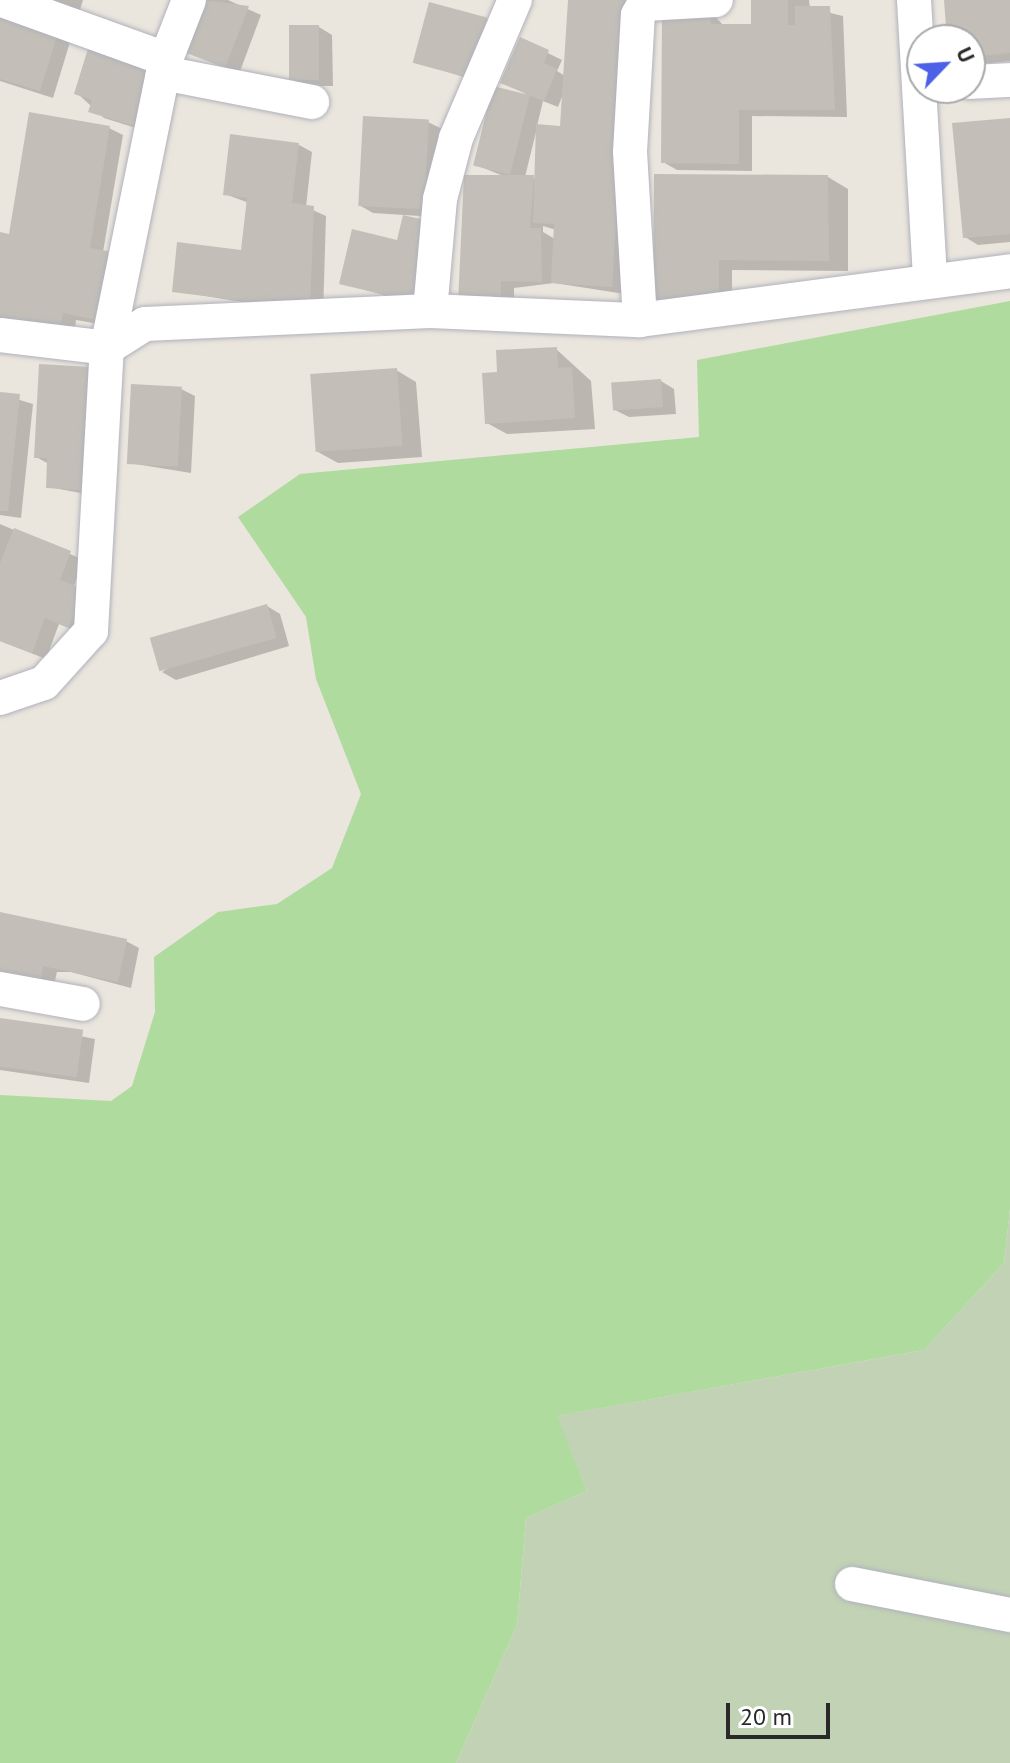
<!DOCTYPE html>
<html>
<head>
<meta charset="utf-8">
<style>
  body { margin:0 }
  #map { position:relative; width:1010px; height:1763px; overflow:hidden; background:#eae5dd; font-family:"PT Sans",sans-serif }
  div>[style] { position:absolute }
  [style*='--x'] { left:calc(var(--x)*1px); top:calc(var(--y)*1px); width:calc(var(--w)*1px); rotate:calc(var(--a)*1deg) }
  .green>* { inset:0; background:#b0db9e }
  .cemetery>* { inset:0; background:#c2d2b5 }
  .shadow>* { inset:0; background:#0003 }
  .building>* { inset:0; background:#c3bfb8; transform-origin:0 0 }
  .roads { filter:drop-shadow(0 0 2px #b0b2bc) drop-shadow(0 0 2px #b0b2bc) }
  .minor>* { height:34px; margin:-17px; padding:0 17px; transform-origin:17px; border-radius:17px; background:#fff }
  span { translate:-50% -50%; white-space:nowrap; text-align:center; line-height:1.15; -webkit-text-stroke:6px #fff; paint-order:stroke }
  .north { position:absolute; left:906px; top:24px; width:80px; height:80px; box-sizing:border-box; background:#fff; border:2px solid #a9a9a9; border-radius:50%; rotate:65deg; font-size:22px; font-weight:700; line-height:32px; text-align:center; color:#292929 }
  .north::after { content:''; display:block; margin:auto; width:28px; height:36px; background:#4c61e7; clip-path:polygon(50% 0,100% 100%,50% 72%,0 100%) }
  .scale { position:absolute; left:726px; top:1703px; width:104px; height:36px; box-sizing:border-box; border:4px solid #292929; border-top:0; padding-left:10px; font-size:24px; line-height:28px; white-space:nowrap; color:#292929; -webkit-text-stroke:6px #fff; paint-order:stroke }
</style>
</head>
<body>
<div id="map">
  <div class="green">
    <div style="clip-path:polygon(1010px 301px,1010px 1209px,1004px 1263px,924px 1350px,558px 1416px,587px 1491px,526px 1518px,517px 1625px,456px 1763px,0 1763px,0 1095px,111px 1101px,132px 1086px,155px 1012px,154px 957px,218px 912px,277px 904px,332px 868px,361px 794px,316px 679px,306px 617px,238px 517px,300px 474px,699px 437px,697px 360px)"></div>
  </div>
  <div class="cemetery">
    <div style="clip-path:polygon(1010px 1209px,1010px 1763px,456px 1763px,517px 1625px,526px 1518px,587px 1491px,557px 1416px,924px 1350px,1004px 1263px)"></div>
  </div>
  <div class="shadow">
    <div style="clip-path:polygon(23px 0,83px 0,77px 19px)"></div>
    <div style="clip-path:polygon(206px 0,228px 0,261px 15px,239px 74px,186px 51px)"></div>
    <div style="clip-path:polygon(evenodd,570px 0,644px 0,625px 294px,554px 283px,514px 288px,514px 310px,473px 309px,501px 175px,476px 165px,526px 94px,516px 89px,521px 40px,562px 60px,557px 71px,565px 76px,570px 0,563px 94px,562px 128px,537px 126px,543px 101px,558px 107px,563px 94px,570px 0,536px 132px,537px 179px,525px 177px,536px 132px,570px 0,543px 226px,556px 230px,555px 239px,543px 232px,543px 226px)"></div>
    <div style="clip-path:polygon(753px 0,809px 0,810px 8px,843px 16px,847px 117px,752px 116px,752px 171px,677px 170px,663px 162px,710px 11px,724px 26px,753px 28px)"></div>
    <div style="clip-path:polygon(946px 0,1010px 0,1010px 61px,970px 65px,970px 40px,949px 40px)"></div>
    <div style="clip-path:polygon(0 17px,70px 42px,53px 98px,0 81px)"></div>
    <div style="clip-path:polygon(486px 19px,500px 26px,486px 84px,416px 62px)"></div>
    <div style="clip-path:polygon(319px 27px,332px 35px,333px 86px,305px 86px,291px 79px)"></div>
    <div style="clip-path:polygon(92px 45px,155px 134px,104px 118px,77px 93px)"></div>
    <div style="clip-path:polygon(1010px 120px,1010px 242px,978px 245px,965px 237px)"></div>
    <div style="clip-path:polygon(428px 122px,442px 129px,436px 217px,373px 213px,359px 205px)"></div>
    <div style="clip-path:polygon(109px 128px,123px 135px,103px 252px,121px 261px,110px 326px,76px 320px,74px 336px,6px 325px,0 234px,11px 236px)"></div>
    <div style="clip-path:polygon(299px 145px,312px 152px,306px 207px,326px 216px,323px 315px,174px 291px,243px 252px,249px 203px,225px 194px)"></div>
    <div style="clip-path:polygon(656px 176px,828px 177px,848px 189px,848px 271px,732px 270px,732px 315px,669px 314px)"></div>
    <div style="clip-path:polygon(353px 232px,433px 309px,341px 283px)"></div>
    <div style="clip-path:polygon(556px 349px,591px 381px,595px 429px,507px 434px,487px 423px)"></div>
    <div style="clip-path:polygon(396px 370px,416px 382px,422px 457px,338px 463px,318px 452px)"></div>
    <div style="clip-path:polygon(661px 381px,674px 389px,676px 414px,629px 417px,615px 410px)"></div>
    <div style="clip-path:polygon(181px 389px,195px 396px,191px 473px,129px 463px)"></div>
    <div style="clip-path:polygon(0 394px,33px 404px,21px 518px,0 515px)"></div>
    <div style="clip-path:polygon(114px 432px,108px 498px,48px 487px,49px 464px,36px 457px)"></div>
    <div style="clip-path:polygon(0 524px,84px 560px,73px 588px,83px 634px,59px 624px,46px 659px,0 641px)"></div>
    <div style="clip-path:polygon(267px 606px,280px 614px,289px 646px,176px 680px,162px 672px)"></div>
    <div style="clip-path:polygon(0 914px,126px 941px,139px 948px,131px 988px,71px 972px,57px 972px,53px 989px,0 978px)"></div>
    <div style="clip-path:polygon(0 1020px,95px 1039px,89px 1083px,0 1070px)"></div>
  </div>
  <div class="building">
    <div style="clip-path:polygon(204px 0,249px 6px,225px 68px,184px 52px)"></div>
    <div style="clip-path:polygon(568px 0,630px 0,612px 287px,551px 283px,554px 224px,533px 223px,536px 124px,560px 126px)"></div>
    <div style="clip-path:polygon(751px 0,788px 0,788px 25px,795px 25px,795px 6px,830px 6px,835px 110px,739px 110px,739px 164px,661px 163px,662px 9px,711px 9px,711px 24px,751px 24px)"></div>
    <div style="clip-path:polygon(944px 0,1010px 0,1010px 53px,970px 57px,970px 40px,947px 40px)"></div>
    <div style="left:429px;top:2px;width:60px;height:63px;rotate:15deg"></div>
    <div style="clip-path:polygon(0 15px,58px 33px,40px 91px,0 79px)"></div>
    <div style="left:289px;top:25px;width:30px;height:55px"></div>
    <div style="clip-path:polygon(520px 37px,549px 50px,544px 63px,557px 69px,544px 101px,500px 83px)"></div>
    <div style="clip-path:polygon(90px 42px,161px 64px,141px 128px,88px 112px,92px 100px,74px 94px)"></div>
    <div style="left:493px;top:86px;width:38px;height:82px;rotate:14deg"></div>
    <div style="clip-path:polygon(29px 112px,110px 126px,90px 248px,108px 251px,96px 320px,63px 313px,60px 330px,0 320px,0 232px,9px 234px)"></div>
    <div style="left:363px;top:116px;width:66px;height:90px;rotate:3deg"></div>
    <div style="clip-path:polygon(1010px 118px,1010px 234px,963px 238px,952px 123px)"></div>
    <div style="clip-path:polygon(230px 134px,299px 143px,292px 203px,314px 206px,310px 309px,172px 292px,177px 242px,241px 250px,247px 198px,223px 195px)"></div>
    <div style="clip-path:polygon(654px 174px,828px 175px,829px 261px,719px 260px,719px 308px,653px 308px)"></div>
    <div style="clip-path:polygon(464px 175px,534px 175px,530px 228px,541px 228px,542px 282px,501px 281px,501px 303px,458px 303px)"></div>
    <div style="clip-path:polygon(403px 215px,438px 223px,419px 303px,339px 284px,352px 229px,397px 240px)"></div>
    <div style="clip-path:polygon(557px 347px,558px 368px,572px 367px,575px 418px,485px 424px,482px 373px,497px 372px,496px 350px)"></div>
    <div style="clip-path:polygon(39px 364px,91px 367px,95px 491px,46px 488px,47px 458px,34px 458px)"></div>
    <div style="left:397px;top:368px;width:78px;height:87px;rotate:86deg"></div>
    <div style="left:661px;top:379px;width:28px;height:50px;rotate:86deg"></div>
    <div style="left:131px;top:384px;width:51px;height:80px;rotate:3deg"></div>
    <div style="clip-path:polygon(0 392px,20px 394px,8px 511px,0 511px)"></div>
    <div style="clip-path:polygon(14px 528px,71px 551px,60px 580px,84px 589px,69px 628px,45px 618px,32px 653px,0 641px,0 563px)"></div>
    <div style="left:267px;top:604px;width:35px;height:122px;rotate:74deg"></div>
    <div style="clip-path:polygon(0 912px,127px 939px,118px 982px,43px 966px,40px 983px,0 974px)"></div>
    <div style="left:0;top:1018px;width:84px;height:48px;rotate:8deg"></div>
  </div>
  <div class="roads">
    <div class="minor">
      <div style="--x:2;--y:0;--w:174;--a:19.8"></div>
      <div style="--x:914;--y:0;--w:277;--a:86.7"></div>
      <div style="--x:163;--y:73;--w:152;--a:11"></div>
      <div style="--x:970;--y:82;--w:40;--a:-2.9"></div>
      <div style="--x:430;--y:311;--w:112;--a:-84.9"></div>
      <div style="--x:440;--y:199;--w:63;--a:-75.3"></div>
      <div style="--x:456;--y:138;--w:150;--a:-66.9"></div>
      <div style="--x:640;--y:320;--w:168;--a:-93.4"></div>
      <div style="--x:630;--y:152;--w:137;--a:-86.7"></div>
      <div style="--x:638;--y:15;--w:13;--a:-61"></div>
      <div style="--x:644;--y:4;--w:72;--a:-3.2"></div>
      <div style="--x:0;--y:335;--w:108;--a:6.9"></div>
      <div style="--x:107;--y:348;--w:45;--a:-32.3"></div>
      <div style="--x:145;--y:324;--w:285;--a:-2.6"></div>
      <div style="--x:430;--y:311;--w:210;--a:2.5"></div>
      <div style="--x:640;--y:320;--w:373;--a:-7.5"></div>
      <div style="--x:0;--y:698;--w:46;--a:-18.8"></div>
      <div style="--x:44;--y:683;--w:70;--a:-47.9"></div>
      <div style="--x:91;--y:631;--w:283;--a:-86.8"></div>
      <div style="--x:107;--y:348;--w:295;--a:-78.5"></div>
      <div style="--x:166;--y:59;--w:63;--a:-68.7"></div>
      <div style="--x:0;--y:989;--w:84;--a:10.2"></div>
      <div style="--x:852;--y:1584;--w:161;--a:11.1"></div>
    </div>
  </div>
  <div class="north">U</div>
  <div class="scale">20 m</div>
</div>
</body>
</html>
